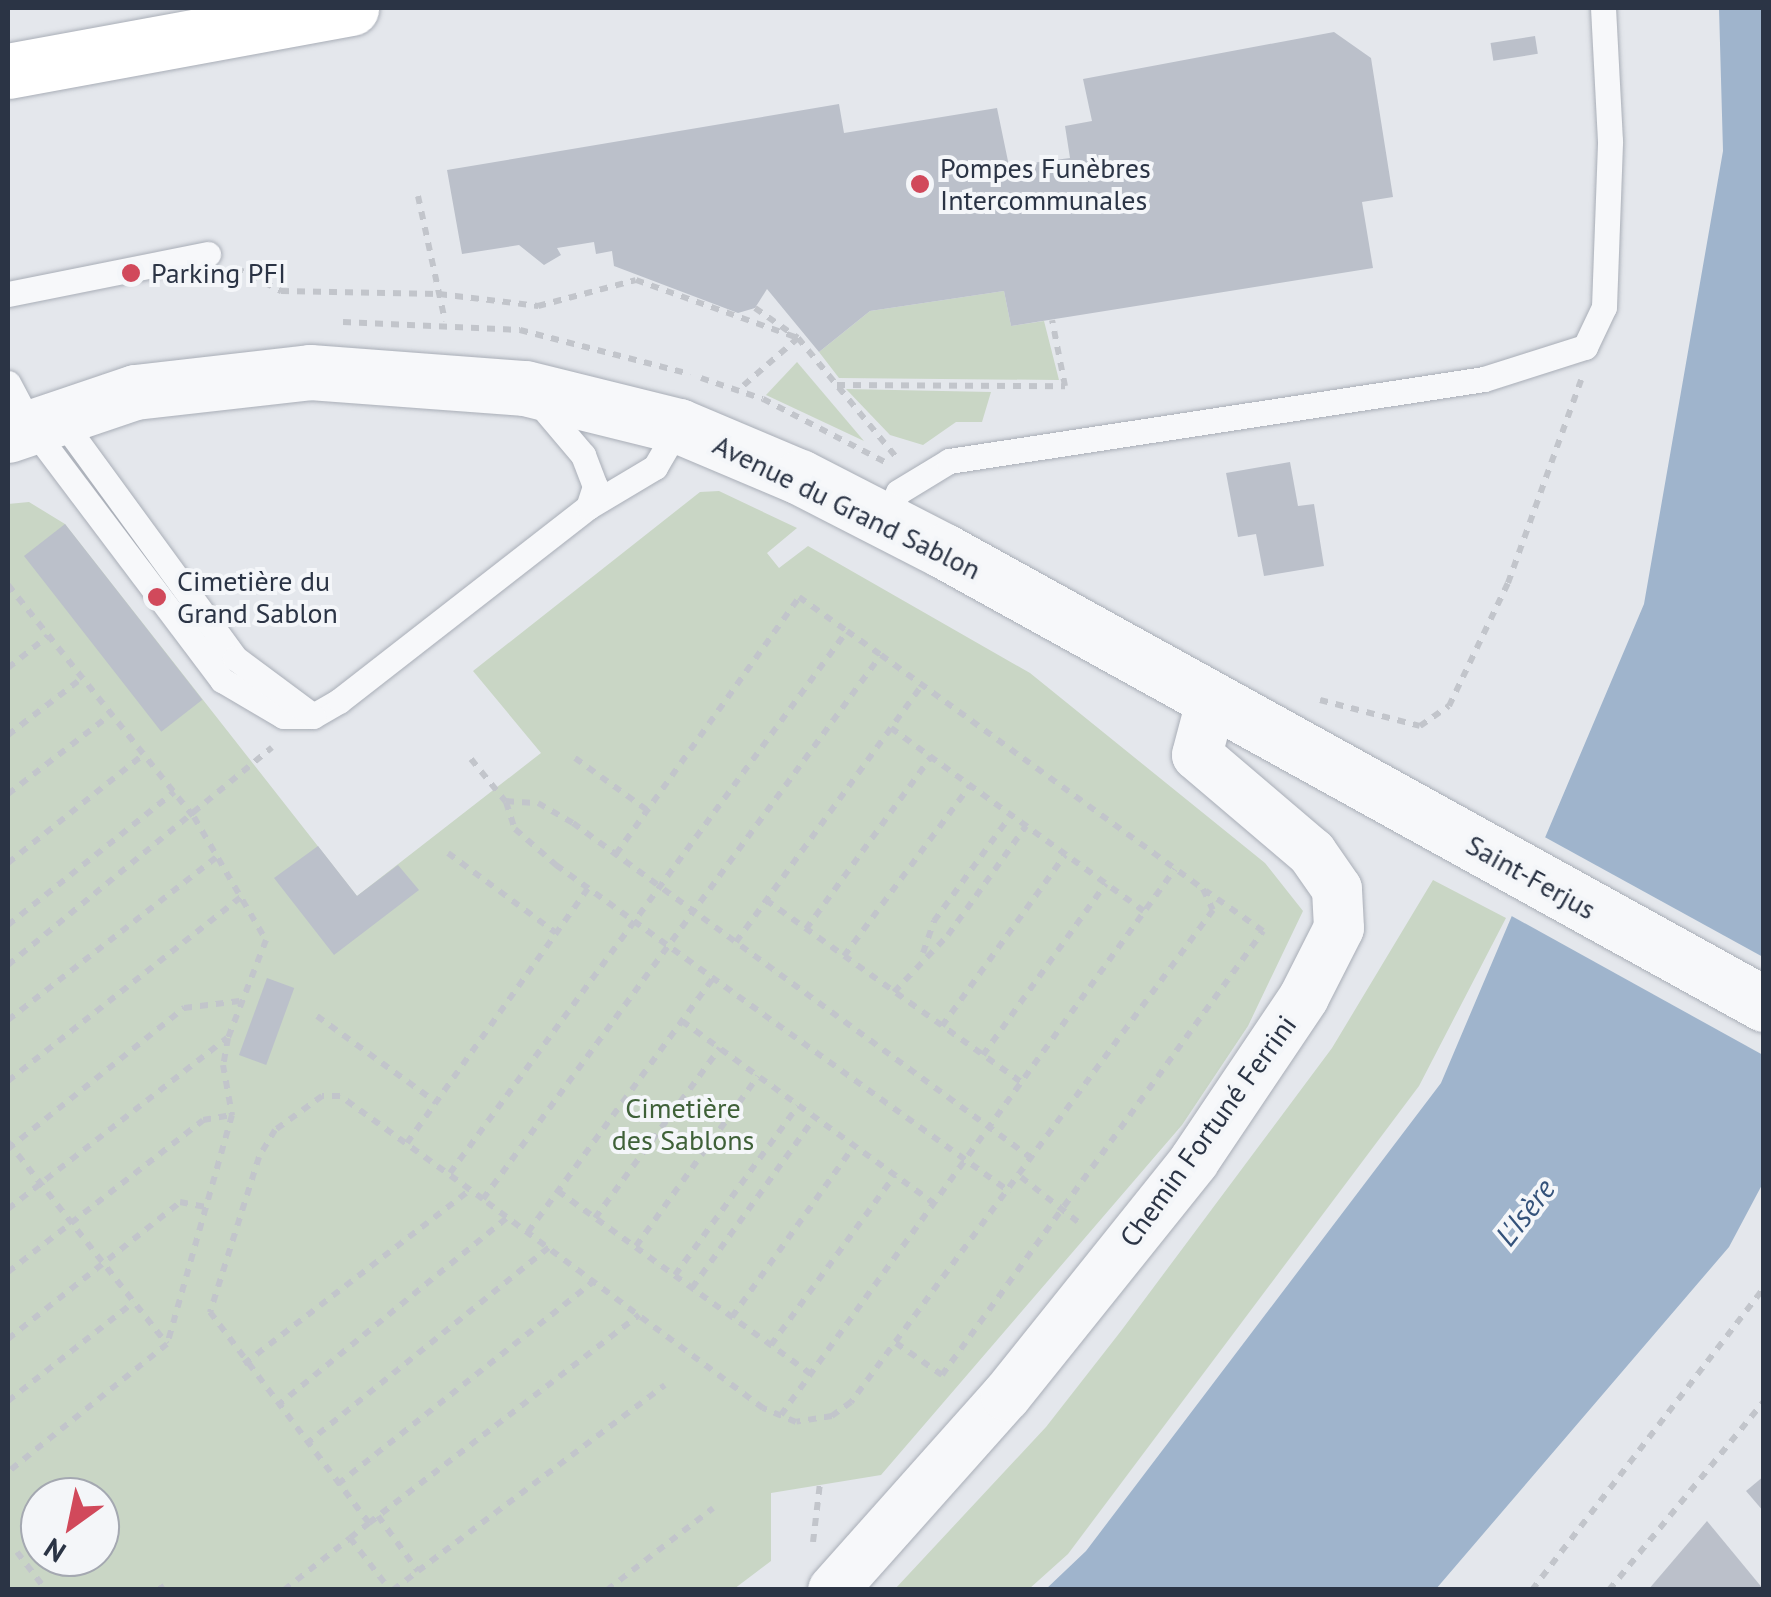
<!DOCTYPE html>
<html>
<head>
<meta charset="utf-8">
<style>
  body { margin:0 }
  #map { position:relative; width:1771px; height:1597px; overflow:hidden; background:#e4e7ec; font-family:"PT Sans",sans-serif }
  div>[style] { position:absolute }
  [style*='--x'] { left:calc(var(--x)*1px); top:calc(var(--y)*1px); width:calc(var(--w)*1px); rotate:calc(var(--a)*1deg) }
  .green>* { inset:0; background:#c9d6c5 }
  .water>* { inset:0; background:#9fb4cc }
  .pier>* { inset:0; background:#e4e7ec }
  .building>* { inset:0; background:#bbc0ca; transform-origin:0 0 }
  .path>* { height:6px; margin-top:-3px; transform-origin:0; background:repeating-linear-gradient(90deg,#c2c5cb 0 8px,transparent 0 16px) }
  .roads { filter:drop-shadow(0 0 2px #a9aeb7) drop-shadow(0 0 2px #a9aeb7) }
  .service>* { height:25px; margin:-12.5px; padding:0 12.5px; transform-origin:12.5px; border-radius:12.5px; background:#f7f8fa }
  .minor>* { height:50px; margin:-25px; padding:0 25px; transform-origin:25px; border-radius:25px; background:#f7f8fa }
  .tertiary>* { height:55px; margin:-27.5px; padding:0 27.5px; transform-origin:27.5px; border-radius:27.5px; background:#f7f8fa }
  .primary>* { height:55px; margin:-27.5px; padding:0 27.5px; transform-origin:27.5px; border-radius:27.5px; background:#fff }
  .dots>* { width:28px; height:28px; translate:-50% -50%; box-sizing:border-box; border:5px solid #f4f6f9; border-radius:50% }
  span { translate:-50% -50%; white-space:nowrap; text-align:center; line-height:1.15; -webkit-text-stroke:8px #f4f6f9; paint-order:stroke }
  .poi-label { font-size:28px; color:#2b3445 }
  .left { translate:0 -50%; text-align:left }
  .street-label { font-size:28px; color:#2b3445 }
  .park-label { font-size:28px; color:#3f6138 }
  .water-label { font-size:30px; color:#34527a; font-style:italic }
  .frame { position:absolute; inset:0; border:10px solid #2b3445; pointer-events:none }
  .north { position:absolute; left:20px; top:1477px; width:100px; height:100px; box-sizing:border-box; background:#f4f6f9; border:2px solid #a4a8b1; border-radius:50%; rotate:213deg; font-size:28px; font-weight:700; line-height:40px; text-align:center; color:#2b3445 }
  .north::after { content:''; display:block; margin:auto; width:35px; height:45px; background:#d1495b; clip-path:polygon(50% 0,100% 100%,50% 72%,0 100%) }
</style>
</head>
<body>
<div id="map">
  <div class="green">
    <div style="clip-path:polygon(1004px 291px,1011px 326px,1044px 321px,1059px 380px,839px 378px,819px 352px,870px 311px)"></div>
    <div style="clip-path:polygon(797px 362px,864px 441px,766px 395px)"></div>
    <div style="clip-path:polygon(846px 389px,991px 392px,982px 422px,956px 422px,923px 445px,890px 435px)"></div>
    <div style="clip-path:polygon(evenodd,719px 491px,797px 528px,767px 553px,779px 568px,808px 546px,1030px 673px,1265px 863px,1303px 911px,1248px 1026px,1182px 1125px,881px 1475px,771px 1493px,771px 1561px,734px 1589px,8px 1590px,8px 504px,29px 502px,65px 524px,357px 896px,541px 753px,473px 671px,700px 492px,719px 491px,40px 1497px,100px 1497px,100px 1557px,40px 1557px,40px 1497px)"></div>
    <div style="clip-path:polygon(1433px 880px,1506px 918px,1419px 1086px,1068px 1554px,1029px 1589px,895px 1589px,1046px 1427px,1121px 1331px,1332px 1048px)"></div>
  </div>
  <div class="water">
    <div style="clip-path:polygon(1719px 8px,1763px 8px,1763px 1183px,1729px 1247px,1436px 1589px,1045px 1590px,1086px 1551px,1441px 1083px,1644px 604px,1723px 151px)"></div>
  </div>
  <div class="pier">
    <div style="clip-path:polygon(1541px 835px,1763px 957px,1763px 1055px,1508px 914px)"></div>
  </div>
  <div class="building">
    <div style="clip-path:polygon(1334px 32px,1371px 58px,1393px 197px,1362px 202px,1373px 268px,1011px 326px,1004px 291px,870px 311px,819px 352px,767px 289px,755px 308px,738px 313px,614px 266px,612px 251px,596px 254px,594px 242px,557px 248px,561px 255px,544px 265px,519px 245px,462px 254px,447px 170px,839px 104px,844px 133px,997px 108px,1009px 166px,1070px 158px,1065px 126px,1092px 121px,1083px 79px)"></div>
    <div style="left:1535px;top:36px;width:18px;height:45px;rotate:81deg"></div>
    <div style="clip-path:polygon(1290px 462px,1298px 506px,1314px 504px,1324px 566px,1264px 576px,1256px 534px,1238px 537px,1226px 473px)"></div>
    <div style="left:65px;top:524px;width:223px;height:52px;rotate:52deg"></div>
    <div style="clip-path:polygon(318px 846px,357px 896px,398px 865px,419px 890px,334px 955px,274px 878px)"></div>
    <div style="left:267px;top:978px;width:29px;height:82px;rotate:20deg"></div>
    <div style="clip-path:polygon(1764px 1476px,1764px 1512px,1746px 1491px)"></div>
    <div style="clip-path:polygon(1707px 1521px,1764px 1590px,1648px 1590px)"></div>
  </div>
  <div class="path">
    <div style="--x:418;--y:196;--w:128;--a:77.8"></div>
    <div style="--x:236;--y:268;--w:51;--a:27.1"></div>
    <div style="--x:281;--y:291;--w:158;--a:1.1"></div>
    <div style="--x:439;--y:294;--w:100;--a:6.9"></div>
    <div style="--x:538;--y:306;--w:101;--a:-14.9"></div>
    <div style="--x:636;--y:280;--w:172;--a:19.7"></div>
    <div style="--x:798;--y:338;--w:81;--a:139"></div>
    <div style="--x:755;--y:308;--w:52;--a:34.9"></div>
    <div style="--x:798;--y:338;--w:154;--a:50.5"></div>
    <div style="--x:343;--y:322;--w:177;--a:2.6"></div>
    <div style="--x:520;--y:330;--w:176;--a:14.5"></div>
    <div style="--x:701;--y:378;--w:65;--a:18.7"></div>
    <div style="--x:763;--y:399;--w:137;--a:27.3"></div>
    <div style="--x:837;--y:385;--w:228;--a:0.3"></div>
    <div style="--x:1065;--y:386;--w:67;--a:-101.1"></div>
    <div style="--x:8;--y:585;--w:297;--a:51.3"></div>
    <div style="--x:194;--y:817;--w:143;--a:59.7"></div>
    <div style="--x:266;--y:940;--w:105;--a:111.2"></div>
    <div style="--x:228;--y:1038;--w:27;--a:100"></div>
    <div style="--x:223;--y:1065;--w:51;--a:79.8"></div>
    <div style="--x:232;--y:1115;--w:238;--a:105.8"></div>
    <div style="--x:8;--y:668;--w:51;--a:-38.7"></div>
    <div style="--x:1320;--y:700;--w:103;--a:14.6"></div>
    <div style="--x:1420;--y:726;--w:35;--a:-35"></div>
    <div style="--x:1449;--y:706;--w:136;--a:-64.4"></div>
    <div style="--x:1508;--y:583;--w:216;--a:-70.2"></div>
    <div style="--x:891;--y:728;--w:312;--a:35.9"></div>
    <div style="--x:8;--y:735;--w:93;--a:-37.6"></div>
    <div style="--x:575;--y:758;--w:89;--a:35.8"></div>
    <div style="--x:471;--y:759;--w:55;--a:50.9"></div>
    <div style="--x:506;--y:802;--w:28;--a:72"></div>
    <div style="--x:515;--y:829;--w:55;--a:41.3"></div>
    <div style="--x:556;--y:865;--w:560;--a:35.76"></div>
    <div style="--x:8;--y:794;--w:130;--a:-37.8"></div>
    <div style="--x:506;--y:801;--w:32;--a:4"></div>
    <div style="--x:538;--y:803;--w:40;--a:29.7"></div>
    <div style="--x:573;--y:823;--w:571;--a:36.17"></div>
    <div style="--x:448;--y:853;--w:134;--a:36.5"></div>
    <div style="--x:616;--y:854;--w:315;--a:-54.5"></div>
    <div style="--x:799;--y:597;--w:59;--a:35.3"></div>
    <div style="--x:8;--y:863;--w:173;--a:-38.7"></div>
    <div style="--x:766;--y:900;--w:313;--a:35.5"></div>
    <div style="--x:8;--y:925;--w:213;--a:-38.7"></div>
    <div style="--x:806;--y:929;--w:213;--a:-54"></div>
    <div style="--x:736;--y:942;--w:317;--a:-54.1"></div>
    <div style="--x:923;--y:953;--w:34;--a:-71"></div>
    <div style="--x:934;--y:921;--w:131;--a:-54"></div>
    <div style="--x:844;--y:956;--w:212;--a:-53.5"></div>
    <div style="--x:8;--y:965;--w:342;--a:-39.5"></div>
    <div style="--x:894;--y:992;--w:79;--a:-46.5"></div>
    <div style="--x:948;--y:935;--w:134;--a:-54.4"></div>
    <div style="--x:317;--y:1016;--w:147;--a:35.9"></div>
    <div style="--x:8;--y:1020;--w:265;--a:-38"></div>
    <div style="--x:682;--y:1021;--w:310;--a:35.9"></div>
    <div style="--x:942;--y:1026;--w:211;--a:-54.3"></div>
    <div style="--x:983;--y:1055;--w:211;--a:-54.4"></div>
    <div style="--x:8;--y:1081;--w:297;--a:-38.3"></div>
    <div style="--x:8;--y:1142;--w:257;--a:51.8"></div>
    <div style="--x:167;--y:1344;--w:204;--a:141.2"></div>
    <div style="--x:407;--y:1143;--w:313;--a:-54.6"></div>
    <div style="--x:8;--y:1149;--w:226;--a:-38.7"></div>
    <div style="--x:184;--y:1008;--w:56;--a:-7.1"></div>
    <div style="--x:450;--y:1173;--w:672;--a:-53.78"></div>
    <div style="--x:847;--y:631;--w:42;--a:35.2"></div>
    <div style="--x:881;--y:655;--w:398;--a:36"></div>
    <div style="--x:1203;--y:889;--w:23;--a:65"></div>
    <div style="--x:1213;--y:910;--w:611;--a:126.34"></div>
    <div style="--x:851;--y:1402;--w:24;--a:144"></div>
    <div style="--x:832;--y:1416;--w:36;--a:171"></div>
    <div style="--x:796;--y:1422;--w:36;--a:-157"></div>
    <div style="--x:763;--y:1408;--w:349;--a:-143.3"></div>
    <div style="--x:483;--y:1199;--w:674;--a:-53.81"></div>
    <div style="--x:1021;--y:1177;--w:79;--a:38.3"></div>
    <div style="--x:558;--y:1191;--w:312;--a:35.9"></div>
    <div style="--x:483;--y:1199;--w:176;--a:-144.2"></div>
    <div style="--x:340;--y:1096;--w:18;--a:180"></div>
    <div style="--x:322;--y:1096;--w:58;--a:144.1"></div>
    <div style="--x:275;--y:1130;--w:31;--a:121"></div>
    <div style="--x:259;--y:1157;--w:163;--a:107.5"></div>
    <div style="--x:210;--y:1312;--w:264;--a:53"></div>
    <div style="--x:369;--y:1523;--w:341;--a:-37.6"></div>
    <div style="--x:8;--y:1209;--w:278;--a:-38"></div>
    <div style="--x:595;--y:1218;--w:211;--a:-53.7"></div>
    <div style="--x:528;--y:1232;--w:314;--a:-53.9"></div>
    <div style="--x:636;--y:1246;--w:209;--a:-54.3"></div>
    <div style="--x:8;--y:1272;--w:247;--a:-37.9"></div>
    <div style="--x:203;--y:1120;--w:29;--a:-10"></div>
    <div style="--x:675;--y:1275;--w:209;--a:-54"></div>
    <div style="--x:692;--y:1288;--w:211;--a:-54.3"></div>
    <div style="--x:732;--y:1317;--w:210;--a:-54.5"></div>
    <div style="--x:8;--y:1339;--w:220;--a:-38.5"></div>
    <div style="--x:180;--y:1202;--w:26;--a:11"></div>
    <div style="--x:896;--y:1343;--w:56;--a:34.8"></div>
    <div style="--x:942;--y:1375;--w:548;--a:-54.13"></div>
    <div style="--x:1263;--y:931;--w:70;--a:-144.9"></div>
    <div style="--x:771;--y:1345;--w:210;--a:-53.9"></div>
    <div style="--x:244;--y:1364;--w:287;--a:-37.6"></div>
    <div style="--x:8;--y:1401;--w:160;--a:-38.2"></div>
    <div style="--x:277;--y:1406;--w:298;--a:-39.3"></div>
    <div style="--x:781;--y:1415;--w:673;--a:-54.19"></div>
    <div style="--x:306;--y:1444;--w:313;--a:-39"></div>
    <div style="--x:338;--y:1484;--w:327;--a:-38.4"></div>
    <div style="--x:378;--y:1516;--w:68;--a:54"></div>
    <div style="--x:418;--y:1571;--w:309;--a:-37"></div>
    <div style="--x:369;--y:1523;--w:24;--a:142"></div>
    <div style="--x:350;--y:1538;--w:66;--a:52.4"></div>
    <div style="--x:813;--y:1542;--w:59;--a:-83.2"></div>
    <div style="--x:17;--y:1552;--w:48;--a:52.7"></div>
    <div style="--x:160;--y:1585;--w:6;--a:59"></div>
    <div style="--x:284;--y:1590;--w:84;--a:-38.2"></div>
    <div style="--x:393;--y:1590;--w:31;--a:-37"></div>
    <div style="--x:607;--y:1590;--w:134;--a:-37.7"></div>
    <div style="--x:1532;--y:1590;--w:381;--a:-52.5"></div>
    <div style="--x:1609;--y:1590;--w:244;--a:-50.6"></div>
  </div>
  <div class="roads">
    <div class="service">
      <div style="--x:8;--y:294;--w:204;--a:-11.3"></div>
      <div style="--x:8;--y:383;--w:51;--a:61.9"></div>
      <div style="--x:32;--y:428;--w:316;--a:53"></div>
      <div style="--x:222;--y:680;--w:71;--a:30.5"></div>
      <div style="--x:283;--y:716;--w:30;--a:0"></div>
      <div style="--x:313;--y:716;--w:30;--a:-30"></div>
      <div style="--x:339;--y:701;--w:316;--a:-37.9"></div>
      <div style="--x:588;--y:507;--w:78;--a:-30.8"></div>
      <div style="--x:655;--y:467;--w:48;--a:-59.7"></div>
      <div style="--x:538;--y:402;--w:70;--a:49.7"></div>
      <div style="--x:583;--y:455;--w:33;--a:69"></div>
      <div style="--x:595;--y:486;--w:22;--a:108"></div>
      <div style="--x:60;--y:418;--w:297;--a:53.9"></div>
      <div style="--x:235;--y:658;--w:97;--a:36.6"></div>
      <div style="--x:884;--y:520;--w:31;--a:-63"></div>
      <div style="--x:898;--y:492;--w:60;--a:-31.3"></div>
      <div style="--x:949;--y:461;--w:541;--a:-8.71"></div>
      <div style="--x:1484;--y:379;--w:106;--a:-17.6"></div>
      <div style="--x:1585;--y:347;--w:44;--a:-64.6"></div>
      <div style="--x:1604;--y:307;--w:166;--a:-87.9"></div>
      <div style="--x:1610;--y:141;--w:133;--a:-93"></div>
    </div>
    <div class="minor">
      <div style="--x:833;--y:1590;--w:260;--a:-48.3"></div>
      <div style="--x:1006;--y:1396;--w:301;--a:-51.3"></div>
      <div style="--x:1194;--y:1161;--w:197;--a:-56.1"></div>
      <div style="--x:1304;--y:997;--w:77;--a:-63.1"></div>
      <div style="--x:1339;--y:928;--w:39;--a:-93"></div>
      <div style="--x:1337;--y:889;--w:44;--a:-124.8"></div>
      <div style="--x:1312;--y:853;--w:151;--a:-139.6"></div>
      <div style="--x:1197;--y:755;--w:55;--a:-75.2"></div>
    </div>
    <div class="tertiary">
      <div style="--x:8;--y:435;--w:134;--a:-18.7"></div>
      <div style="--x:135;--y:392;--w:176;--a:-6.5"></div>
      <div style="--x:310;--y:372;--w:216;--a:4.3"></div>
      <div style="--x:525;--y:388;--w:159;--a:13.9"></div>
      <div style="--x:679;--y:426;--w:131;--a:22.9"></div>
      <div style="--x:800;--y:477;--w:162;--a:27.2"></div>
      <div style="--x:944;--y:551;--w:937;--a:28.92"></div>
    </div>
    <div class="primary">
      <div style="--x:8;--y:71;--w:349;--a:-10.4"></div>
    </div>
  </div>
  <div class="dots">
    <div style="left:920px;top:184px;background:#d1495b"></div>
    <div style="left:131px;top:273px;background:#d1495b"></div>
    <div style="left:157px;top:597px;background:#d1495b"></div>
  </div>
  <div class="poi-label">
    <span class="left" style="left:940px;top:184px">Pompes Funèbres<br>Intercommunales</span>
    <span class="left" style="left:151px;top:273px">Parking PFI</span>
    <span class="left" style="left:177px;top:597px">Cimetière du<br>Grand Sablon</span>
  </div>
  <div class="street-label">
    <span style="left:847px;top:507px;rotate:26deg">Avenue du Grand Sablon</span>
    <span style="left:1531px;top:877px;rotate:29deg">Saint-Ferjus</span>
    <span style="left:1208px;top:1131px;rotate:-54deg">Chemin Fortuné Ferrini</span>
  </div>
  <div class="park-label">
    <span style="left:683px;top:1124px">Cimetière<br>des Sablons</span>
  </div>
  <div class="water-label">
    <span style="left:1525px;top:1212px;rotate:-52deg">L'Isère</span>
  </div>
  <div class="frame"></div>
  <div class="north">N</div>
</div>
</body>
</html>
